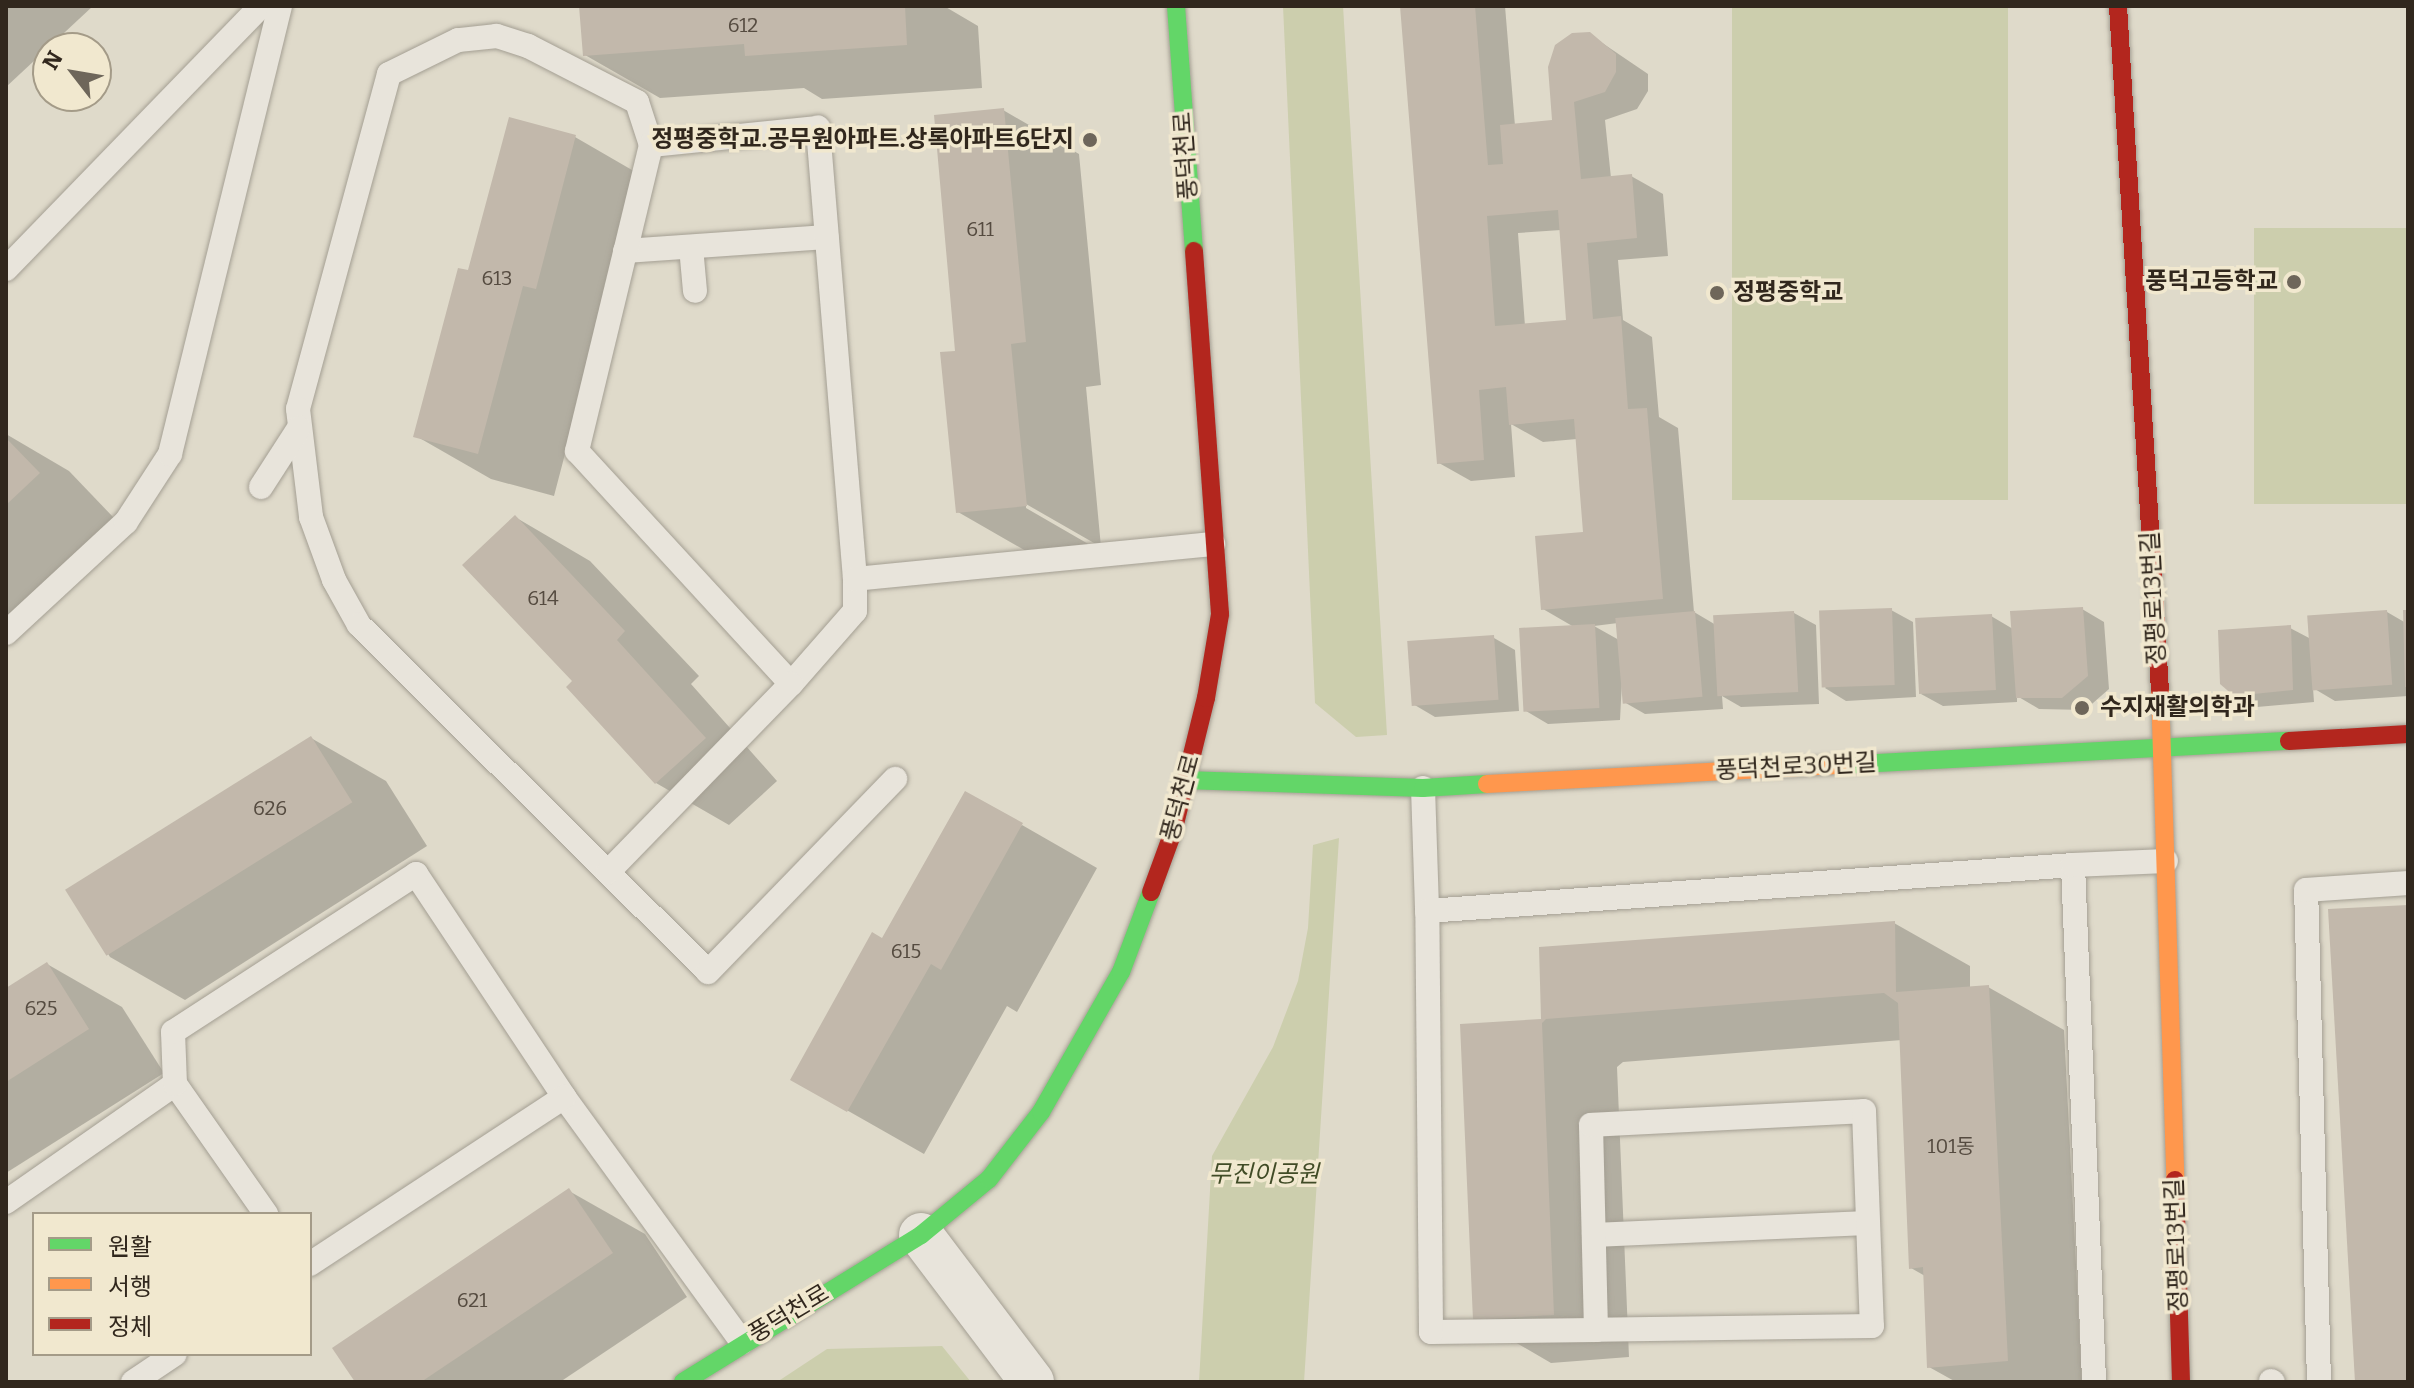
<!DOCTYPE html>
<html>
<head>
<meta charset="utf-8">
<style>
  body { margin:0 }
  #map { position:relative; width:2414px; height:1388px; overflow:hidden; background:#dfdaca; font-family:Bitter,"Noto Sans KR",serif }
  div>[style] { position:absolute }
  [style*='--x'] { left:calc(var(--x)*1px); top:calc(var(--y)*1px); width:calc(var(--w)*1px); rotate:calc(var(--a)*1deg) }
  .green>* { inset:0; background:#cccead; transform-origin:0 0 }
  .shadow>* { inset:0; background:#0003 }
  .building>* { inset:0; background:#c2b8ab; transform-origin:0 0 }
  .roads { filter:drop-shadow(0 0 2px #a49f93) drop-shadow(0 0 2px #a49f93) }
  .lane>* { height:24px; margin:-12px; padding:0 12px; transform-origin:12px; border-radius:12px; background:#e8e4db }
  .street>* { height:44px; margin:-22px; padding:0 22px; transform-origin:22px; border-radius:22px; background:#e8e4db }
  .fast>* { height:18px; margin:-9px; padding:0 9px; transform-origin:9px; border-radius:9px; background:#63d668 }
  .slow>* { height:18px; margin:-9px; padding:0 9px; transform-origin:9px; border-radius:9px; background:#ff974d }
  .jam>* { height:18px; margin:-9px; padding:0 9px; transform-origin:9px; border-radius:9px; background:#b3261e }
  .dots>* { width:22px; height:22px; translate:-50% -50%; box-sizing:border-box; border:4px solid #f1e8cf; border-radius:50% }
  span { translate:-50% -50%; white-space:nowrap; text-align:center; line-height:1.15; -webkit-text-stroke:7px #f1e8cf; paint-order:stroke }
  .number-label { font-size:20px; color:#554b40 }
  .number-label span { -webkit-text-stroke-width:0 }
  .poi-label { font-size:24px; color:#31271d; font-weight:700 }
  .right { translate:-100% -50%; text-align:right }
  .left { translate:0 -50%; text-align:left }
  .street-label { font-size:24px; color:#31271d }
  .park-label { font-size:24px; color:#404b26; font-style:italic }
  .frame { position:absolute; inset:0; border:8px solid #31271d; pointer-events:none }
  .legend { position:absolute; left:32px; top:1212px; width:280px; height:144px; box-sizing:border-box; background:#f1e8cf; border:2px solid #a49b88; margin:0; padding:10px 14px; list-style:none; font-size:24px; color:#31271d }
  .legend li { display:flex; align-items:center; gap:16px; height:40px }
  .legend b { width:40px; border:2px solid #a49b88 }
  .north { position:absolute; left:32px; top:32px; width:80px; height:80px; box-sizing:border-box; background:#f1e8cf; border:2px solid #a49b88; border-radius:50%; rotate:301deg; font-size:22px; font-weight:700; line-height:32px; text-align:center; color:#31271d }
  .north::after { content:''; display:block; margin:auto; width:28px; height:36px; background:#6e665a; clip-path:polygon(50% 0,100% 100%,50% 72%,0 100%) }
</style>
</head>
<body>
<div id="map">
  <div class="green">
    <div style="clip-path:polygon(1283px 6px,1343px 6px,1387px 735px,1356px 737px,1315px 703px)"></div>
    <div style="left:1732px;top:6px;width:276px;height:494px"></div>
    <div style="left:2408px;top:228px;width:276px;height:154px;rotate:90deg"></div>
    <div style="clip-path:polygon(1339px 838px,1304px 1382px,1199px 1382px,1212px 1156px,1273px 1047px,1298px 981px,1308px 928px,1313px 845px)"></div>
    <div style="clip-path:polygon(942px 1346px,971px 1382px,777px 1382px,827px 1349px)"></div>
  </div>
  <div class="shadow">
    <div style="clip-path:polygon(6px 6px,93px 6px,6px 87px)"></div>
    <div style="clip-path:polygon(581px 6px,944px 6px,978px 26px,982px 88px,822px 99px,804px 88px,660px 98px,585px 55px)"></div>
    <div style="clip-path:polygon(evenodd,1402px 6px,1505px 6px,1515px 126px,1554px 122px,1589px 34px,1648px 74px,1648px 91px,1637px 109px,1605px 120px,1611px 178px,1631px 176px,1663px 194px,1668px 256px,1618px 260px,1623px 320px,1652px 337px,1659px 417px,1678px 428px,1694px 612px,1716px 625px,1794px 613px,1816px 625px,1819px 704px,1741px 707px,1722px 696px,1723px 709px,1645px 714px,1624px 702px,1622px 681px,1620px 720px,1548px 724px,1526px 711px,1574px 627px,1543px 609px,1585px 534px,1577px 439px,1543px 442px,1511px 424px,1515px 477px,1471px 481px,1439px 463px,1402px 6px,1561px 230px,1569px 322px,1525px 326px,1518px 233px,1561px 230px,1402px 6px,1618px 623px,1619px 640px,1594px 626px,1618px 623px)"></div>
    <div style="clip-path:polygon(1003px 110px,1079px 154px,1101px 385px,1086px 387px,1101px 547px,1026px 504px,1026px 508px,1097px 549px,1033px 555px,958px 512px,957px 352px)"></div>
    <div style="clip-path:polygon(575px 137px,651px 181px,598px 328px,554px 496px,491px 479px,416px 436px,469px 273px)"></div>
    <div style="clip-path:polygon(6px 434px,69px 471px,114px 518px,6px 620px)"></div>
    <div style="clip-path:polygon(515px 517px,590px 561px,699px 676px,691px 684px,777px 781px,729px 825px,656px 783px)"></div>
    <div style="clip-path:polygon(2082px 609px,2104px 622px,2109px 689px,2085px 710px,2039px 709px,2017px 696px,2017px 702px,1943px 706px,1921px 694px,1991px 616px,2013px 629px)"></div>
    <div style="clip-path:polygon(1891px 610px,1913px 622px,1916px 697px,1846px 701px,1825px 688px)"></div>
    <div style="clip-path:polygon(2387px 612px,2406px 623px,2408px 612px,2408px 696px,2335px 701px,2313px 688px,2314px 702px,2257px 707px,2235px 694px,2290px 628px,2311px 639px)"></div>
    <div style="clip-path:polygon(1494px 638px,1515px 650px,1519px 711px,1435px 717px,1413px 704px)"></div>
    <div style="clip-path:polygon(311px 738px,386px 781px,427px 846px,185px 1000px,110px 957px,69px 892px)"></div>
    <div style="clip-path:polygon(1022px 825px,1097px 868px,1017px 1012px,1007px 1006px,924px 1154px,792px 1079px,883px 941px)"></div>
    <div style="clip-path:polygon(1894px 923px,1970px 966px,1970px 988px,1988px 987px,2064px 1030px,2082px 1382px,1956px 1382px,1929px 1367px,1925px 1276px,1911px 1268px,1902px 1040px,1623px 1062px,1617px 1067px,1629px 1357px,1551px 1363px,1475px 1319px,1462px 1026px,1544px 1021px,1542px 949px)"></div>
    <div style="clip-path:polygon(47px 964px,122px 1007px,164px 1073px,6px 1173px,6px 990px)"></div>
    <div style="clip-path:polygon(569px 1191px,645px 1234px,687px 1297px,560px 1382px,357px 1382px)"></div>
  </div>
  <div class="building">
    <div style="clip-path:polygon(579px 6px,905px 6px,907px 45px,745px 56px,744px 44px,583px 56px)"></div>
    <div style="clip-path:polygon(evenodd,1400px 6px,1475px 6px,1488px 165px,1503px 164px,1500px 125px,1552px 120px,1548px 67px,1555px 45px,1572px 33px,1590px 32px,1616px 54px,1616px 72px,1605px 92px,1574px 102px,1581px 179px,1632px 174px,1637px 238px,1587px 243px,1593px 319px,1621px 316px,1628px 409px,1647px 408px,1663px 599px,1541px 610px,1535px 536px,1583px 532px,1574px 419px,1509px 425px,1506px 387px,1479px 390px,1484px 460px,1437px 464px,1400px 6px,1558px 210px,1566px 320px,1495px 326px,1487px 216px,1558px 210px)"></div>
    <div style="clip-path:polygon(1004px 108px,1026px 342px,1011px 344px,1027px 506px,956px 513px,940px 352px,955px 351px,934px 115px)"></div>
    <div style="clip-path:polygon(509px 117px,576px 135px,536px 289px,523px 286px,478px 454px,413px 437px,458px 268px,468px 270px)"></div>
    <div style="clip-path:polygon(6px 438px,40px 473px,6px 505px)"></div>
    <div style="clip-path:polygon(515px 515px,625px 631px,617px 640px,706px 738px,655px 784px,566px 687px,572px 681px,462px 565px)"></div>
    <div style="clip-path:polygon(2083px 607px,2088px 676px,2062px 698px,2016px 698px,2010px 611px)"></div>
    <div style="left:1892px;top:608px;width:77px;height:73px;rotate:88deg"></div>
    <div style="left:2387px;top:610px;width:75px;height:80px;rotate:86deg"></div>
    <div style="clip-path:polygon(2403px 610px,2408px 610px,2408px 687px,2405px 687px)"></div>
    <div style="left:1695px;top:611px;width:86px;height:80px;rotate:85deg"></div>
    <div style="left:1794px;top:611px;width:81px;height:81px;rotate:87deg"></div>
    <div style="left:1992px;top:614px;width:76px;height:77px;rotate:87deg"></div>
    <div style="left:1595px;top:624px;width:84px;height:76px;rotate:87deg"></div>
    <div style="clip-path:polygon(2291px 625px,2293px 690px,2234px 696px,2220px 684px,2218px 630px)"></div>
    <div style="left:1494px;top:635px;width:65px;height:87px;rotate:86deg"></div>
    <div style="left:311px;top:736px;width:78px;height:290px;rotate:58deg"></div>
    <div style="clip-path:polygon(965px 791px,1023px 823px,941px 970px,931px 964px,847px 1112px,790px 1080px,872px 932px,882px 938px)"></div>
    <div style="clip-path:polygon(2408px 905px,2408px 1382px,2355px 1382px,2328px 909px)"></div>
    <div style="clip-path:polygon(1895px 921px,1896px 992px,1989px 985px,2008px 1361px,1927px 1368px,1923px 1267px,1909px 1269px,1898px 1003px,1884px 993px,1546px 1019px,1542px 1023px,1554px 1315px,1473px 1320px,1460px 1024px,1541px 1019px,1539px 947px)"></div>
    <div style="clip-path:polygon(47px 962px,89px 1029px,6px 1082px,6px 988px)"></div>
    <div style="clip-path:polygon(569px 1188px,613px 1253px,421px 1382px,355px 1382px,332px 1348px)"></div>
  </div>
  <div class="roads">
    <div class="lane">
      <div style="--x:651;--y:145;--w:45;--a:-108"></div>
      <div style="--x:637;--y:102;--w:123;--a:-152.8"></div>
      <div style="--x:528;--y:46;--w:33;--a:-162"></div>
      <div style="--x:497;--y:36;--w:39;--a:174"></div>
      <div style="--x:458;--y:40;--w:77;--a:153.8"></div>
      <div style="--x:389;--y:74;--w:347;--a:105.2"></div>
      <div style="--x:298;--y:409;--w:109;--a:83.1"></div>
      <div style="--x:311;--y:517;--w:67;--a:69.9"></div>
      <div style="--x:334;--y:580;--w:51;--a:60.9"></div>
      <div style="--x:359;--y:625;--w:492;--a:44.8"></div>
      <div style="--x:708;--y:972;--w:269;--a:-45.9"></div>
      <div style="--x:691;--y:247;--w:44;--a:84.8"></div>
      <div style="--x:625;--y:251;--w:202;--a:-4"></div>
      <div style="--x:6;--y:269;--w:366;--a:-45.9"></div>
      <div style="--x:261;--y:487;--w:70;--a:-57.2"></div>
      <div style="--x:855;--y:579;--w:453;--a:-94.7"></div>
      <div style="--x:818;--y:128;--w:168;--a:174.2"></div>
      <div style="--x:651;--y:145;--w:315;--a:103.6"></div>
      <div style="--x:577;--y:451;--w:316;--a:47.4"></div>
      <div style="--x:791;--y:684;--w:97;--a:-48.8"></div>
      <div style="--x:855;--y:611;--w:32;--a:-90"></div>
      <div style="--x:855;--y:579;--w:360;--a:-5.6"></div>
      <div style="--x:6;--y:633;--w:163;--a:-42.8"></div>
      <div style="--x:126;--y:522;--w:81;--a:-57.1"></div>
      <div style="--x:170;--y:454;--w:461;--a:-76.2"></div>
      <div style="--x:1423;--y:788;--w:123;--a:88.1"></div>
      <div style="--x:608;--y:872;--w:262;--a:-45.8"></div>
      <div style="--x:175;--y:1084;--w:159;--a:55"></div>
      <div style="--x:6;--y:1202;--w:206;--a:-34.9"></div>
      <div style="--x:175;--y:1084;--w:52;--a:-92.2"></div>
      <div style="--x:173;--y:1032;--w:290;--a:-33"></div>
      <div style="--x:416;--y:874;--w:268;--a:56.4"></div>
      <div style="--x:564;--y:1097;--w:303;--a:54"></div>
      <div style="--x:1594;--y:1235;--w:273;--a:-2.5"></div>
      <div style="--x:310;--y:1264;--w:304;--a:-33.3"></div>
      <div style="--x:1596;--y:1330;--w:205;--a:-91.4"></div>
      <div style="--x:1591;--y:1125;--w:273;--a:-2.9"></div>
      <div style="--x:1864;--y:1111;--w:215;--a:87.9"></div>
      <div style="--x:1872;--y:1326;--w:276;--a:179.2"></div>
      <div style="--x:1596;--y:1330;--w:165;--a:179.3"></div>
      <div style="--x:1431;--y:1332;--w:421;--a:-90.5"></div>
      <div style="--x:1427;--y:911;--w:648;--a:-4.07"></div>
      <div style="--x:2094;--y:1380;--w:515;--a:-92.34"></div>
      <div style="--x:2073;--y:865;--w:93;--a:-2.5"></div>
      <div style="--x:2271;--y:1381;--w:2;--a:27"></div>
      <div style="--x:133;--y:1382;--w:50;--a:-33.7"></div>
      <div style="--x:2319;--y:1382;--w:492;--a:-91.5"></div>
      <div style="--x:2306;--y:890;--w:102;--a:-3.9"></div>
    </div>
    <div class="street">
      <div style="--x:921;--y:1235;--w:184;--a:52.9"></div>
    </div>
    <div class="fast">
      <div style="--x:1176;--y:6;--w:246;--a:85.8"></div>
      <div style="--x:1841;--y:765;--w:449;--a:-3.1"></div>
      <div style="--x:1184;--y:780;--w:239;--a:1.9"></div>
      <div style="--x:1423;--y:788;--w:64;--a:-3.6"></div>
      <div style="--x:683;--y:1382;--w:280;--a:-31.7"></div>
      <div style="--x:921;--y:1235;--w:88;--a:-39.5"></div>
      <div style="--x:989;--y:1179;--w:85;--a:-52.2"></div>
      <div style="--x:1041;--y:1112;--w:161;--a:-60.3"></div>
      <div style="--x:1121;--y:972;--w:85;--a:-69.4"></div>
    </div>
    <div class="slow">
      <div style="--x:2160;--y:690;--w:490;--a:88.2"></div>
      <div style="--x:1487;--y:784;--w:355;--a:-3.1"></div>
    </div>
    <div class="jam">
      <div style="--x:2118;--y:6;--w:685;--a:86.49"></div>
      <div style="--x:2289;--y:741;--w:119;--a:-3.4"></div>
      <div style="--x:1151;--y:892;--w:64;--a:-69.9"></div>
      <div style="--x:1173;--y:832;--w:138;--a:-76.2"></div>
      <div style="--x:1206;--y:698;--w:85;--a:-80.5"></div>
      <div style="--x:1220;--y:614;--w:364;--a:-94.1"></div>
      <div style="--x:2175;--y:1180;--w:202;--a:88.3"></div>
    </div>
  </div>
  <div class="dots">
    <div style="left:1090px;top:140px;background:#6e665a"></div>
    <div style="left:2294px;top:282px;background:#6e665a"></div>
    <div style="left:1717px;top:293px;background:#6e665a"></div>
    <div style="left:2082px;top:708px;background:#6e665a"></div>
  </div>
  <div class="number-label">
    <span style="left:743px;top:25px">612</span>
    <span style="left:980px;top:229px">611</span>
    <span style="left:497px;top:278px">613</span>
    <span style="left:543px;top:598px">614</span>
    <span style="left:270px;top:808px">626</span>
    <span style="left:906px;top:951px">615</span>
    <span style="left:41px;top:1008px">625</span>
    <span style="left:1951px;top:1146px">101동</span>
    <span style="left:472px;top:1300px">621</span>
  </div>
  <div class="poi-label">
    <span class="right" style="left:1074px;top:140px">정평중학교.공무원아파트.상록아파트6단지</span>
    <span class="right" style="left:2278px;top:282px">풍덕고등학교</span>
    <span class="left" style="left:1733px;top:293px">정평중학교</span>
    <span class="left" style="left:2100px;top:708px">수지재활의학과</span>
  </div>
  <div class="street-label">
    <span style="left:1186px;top:156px;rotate:-94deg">풍덕천로</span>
    <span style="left:2154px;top:598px;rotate:-93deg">정평로13번길</span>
    <span style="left:1796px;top:767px;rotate:-3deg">풍덕천로30번길</span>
    <span style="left:1181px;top:798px;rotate:-75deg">풍덕천로</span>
    <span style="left:2177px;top:1245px;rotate:-92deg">정평로13번길</span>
    <span style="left:789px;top:1314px;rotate:-31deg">풍덕천로</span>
  </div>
  <div class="park-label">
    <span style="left:1264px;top:1175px">무진이공원</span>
  </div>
  <div class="frame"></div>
  <ul class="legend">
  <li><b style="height:10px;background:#63d668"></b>원활</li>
  <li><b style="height:10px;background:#ff974d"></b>서행</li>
  <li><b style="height:10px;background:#b3261e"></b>정체</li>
  </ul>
  <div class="north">N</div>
</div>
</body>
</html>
